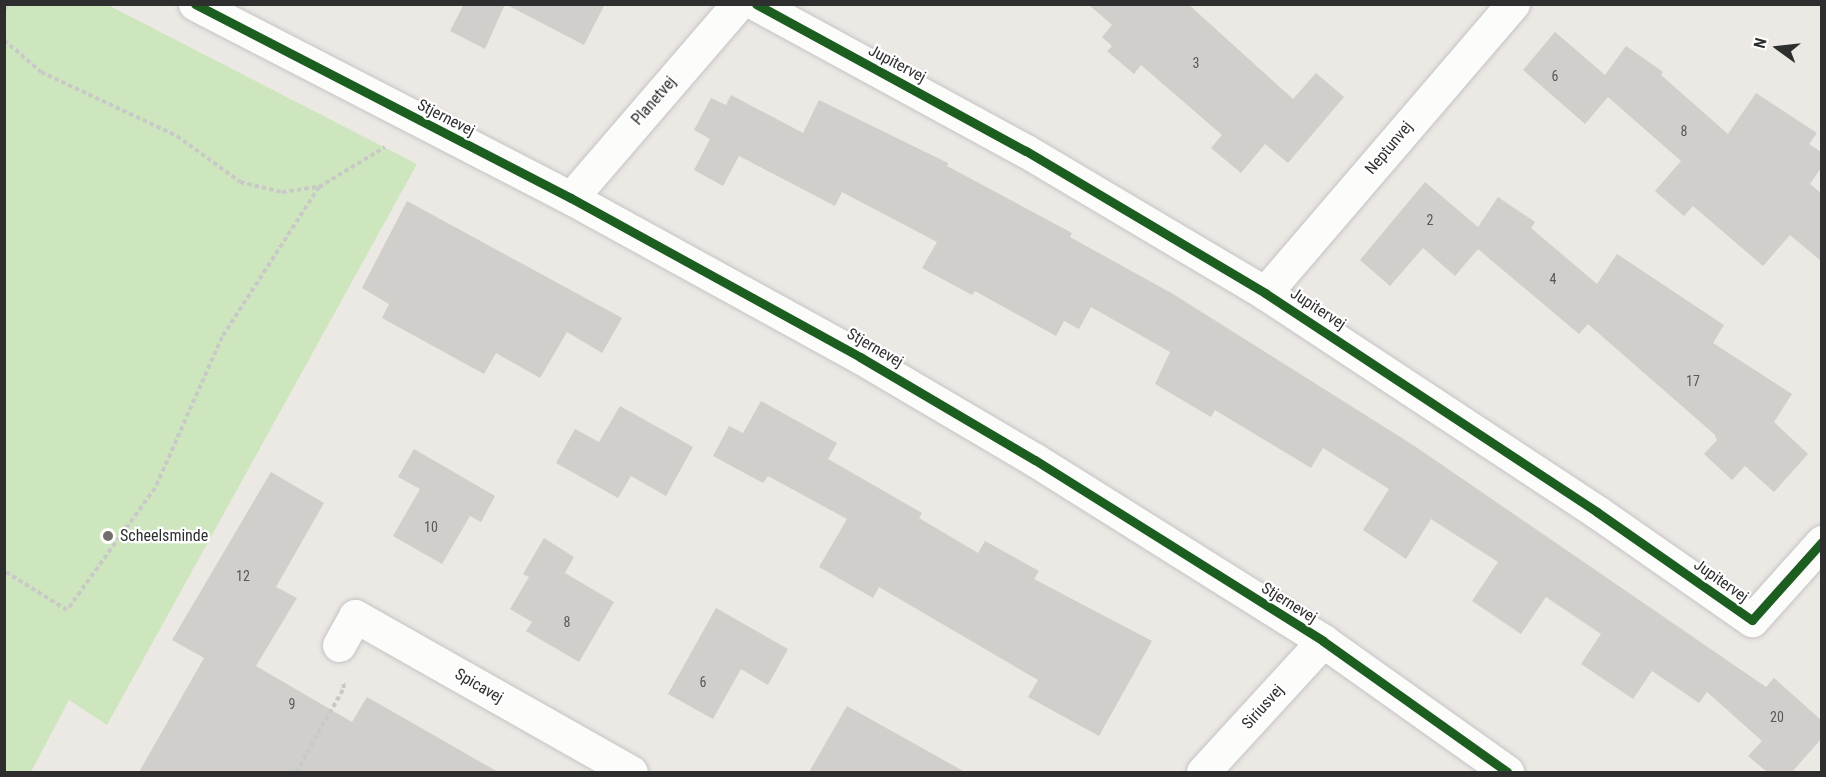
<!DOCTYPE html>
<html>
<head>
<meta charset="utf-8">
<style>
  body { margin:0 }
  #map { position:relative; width:1826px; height:777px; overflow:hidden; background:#ece8e4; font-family:"Roboto Condensed",sans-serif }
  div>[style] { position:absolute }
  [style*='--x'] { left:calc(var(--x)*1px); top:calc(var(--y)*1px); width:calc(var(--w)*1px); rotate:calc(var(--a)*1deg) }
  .green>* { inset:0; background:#cee6be }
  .building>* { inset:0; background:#d1cecb }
  .path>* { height:4px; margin-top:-2px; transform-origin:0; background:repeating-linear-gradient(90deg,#c9c9c8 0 4.5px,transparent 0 7.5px) }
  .roads { filter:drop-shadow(0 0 2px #c5c4c5) drop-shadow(0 0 2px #c5c4c5) }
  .minor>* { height:33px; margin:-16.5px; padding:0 16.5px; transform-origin:16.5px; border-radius:16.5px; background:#fcfcfb }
  .cycleway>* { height:9px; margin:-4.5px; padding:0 4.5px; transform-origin:4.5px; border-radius:4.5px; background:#1b5e20 }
  .dots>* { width:16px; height:16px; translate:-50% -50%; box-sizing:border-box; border:3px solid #fff; border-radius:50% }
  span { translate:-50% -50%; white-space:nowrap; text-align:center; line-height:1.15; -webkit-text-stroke:4.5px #fff; paint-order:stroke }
  .number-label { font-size:14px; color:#585857 }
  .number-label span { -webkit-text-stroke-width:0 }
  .street-label { font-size:16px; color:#2e2e2e }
  .poi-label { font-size:16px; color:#2e2e2e }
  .left { translate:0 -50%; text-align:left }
  .frame { position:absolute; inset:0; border:6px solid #2e2e2e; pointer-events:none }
  .north { position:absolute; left:1748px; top:18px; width:60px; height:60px; -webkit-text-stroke:4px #fff; paint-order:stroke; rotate:285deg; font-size:16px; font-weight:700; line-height:24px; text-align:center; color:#2e2e2e }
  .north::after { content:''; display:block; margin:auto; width:21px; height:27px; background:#2e2e2e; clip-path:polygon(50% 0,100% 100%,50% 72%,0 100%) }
</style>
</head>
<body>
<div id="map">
  <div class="green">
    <div style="clip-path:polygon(5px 4px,108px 5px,417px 164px,107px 725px,69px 700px,31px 772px,4px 772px)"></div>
  </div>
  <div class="building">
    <div style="clip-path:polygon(464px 4px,505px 4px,485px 49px,450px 31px)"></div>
    <div style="clip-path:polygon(505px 4px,605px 4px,584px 45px)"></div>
    <div style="clip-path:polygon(1088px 4px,1188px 4px,1293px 99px,1316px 73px,1344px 97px,1288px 163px,1265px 144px,1241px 173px,1211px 148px,1222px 135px,1141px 65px,1134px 74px,1107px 51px,1112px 46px,1102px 37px,1112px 25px)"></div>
    <div style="clip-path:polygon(1555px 32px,1605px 75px,1626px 46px,1663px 72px,1661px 75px,1728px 134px,1756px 93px,1817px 133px,1809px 144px,1821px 152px,1821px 168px,1810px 184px,1821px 193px,1821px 261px,1790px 235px,1763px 266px,1693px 206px,1684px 216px,1655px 191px,1681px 161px,1608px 97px,1585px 124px,1523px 70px)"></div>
    <div style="clip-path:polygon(731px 95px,803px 133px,819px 100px,948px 163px,947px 166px,1072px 233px,1070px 237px,1173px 294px,1413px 445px,1766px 687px,1774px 678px,1821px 720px,1821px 739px,1792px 772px,1767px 772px,1748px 756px,1762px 741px,1707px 692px,1699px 703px,1652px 671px,1633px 699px,1581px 664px,1601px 634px,1546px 597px,1521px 634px,1472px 601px,1498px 562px,1431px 519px,1406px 559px,1363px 530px,1389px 489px,1323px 448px,1311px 468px,1215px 410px,1211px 417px,1155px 384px,1170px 352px,1091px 307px,1079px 329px,1064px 321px,1056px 336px,975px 291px,972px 295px,922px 268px,937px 242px,842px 192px,835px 206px,739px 156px,723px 186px,694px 170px,710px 139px,694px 130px,711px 98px,726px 105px)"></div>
    <div style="clip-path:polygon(1425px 182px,1478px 227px,1498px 197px,1535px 222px,1531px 228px,1597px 284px,1617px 254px,1724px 325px,1713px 343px,1792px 394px,1774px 422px,1808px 454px,1774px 492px,1745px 466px,1732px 480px,1704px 454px,1717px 440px,1714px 434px,1588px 324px,1579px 334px,1478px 249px,1455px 276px,1423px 248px,1390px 286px,1360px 260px)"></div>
    <div style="clip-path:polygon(407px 201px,622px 318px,602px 353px,567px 332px,540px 378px,496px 353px,484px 374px,382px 318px,389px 304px,362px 288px)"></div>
    <div style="clip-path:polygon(761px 401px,837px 443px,828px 459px,922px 513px,919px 518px,978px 553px,985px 541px,1039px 571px,1034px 579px,1152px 641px,1099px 736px,1028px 697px,1038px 680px,879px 587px,873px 598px,819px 567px,847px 519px,768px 476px,763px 483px,713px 456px,729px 426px,743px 433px)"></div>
    <div style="clip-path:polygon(620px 406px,693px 447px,666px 496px,631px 476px,618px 498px,556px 463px,575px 429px,599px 442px)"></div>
    <div style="clip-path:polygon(414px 449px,495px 496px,481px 522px,470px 516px,442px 564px,393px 536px,420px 489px,398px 477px)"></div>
    <div style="clip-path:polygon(271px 472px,324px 503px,276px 587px,297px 598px,256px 666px,352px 722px,367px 697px,498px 772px,139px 772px,204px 658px,172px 640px)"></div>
    <div style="clip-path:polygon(544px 538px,574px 557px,565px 573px,614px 602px,579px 662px,526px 631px,532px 622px,510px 609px,529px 577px,523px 574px)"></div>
    <div style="clip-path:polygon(716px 608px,788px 649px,768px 685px,741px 669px,713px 719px,668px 694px)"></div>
    <div style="clip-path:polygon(847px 706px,965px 772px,809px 772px)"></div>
  </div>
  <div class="path">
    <div style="--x:4;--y:10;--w:7;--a:-56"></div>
    <div style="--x:4;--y:40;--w:49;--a:40.9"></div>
    <div style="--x:41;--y:72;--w:150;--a:25.2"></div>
    <div style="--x:177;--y:136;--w:78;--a:36.1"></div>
    <div style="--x:240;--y:182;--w:43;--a:13.4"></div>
    <div style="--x:282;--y:192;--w:37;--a:-8"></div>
    <div style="--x:319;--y:187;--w:179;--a:122.9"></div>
    <div style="--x:222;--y:337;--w:165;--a:113.9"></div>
    <div style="--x:155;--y:488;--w:150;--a:125.8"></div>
    <div style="--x:67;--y:610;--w:74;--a:-148.2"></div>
    <div style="--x:319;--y:187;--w:77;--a:-31.2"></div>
    <div style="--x:296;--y:772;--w:97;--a:-60.3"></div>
    <div style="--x:344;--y:688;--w:6;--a:-99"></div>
  </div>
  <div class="roads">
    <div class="minor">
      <div style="--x:195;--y:4;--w:423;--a:27.3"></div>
      <div style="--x:571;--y:198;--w:330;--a:28.8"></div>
      <div style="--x:860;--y:357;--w:203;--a:30.5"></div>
      <div style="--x:1035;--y:460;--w:340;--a:32.1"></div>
      <div style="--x:1323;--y:641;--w:226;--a:35.4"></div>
      <div style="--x:756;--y:4;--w:307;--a:28.6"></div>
      <div style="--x:1026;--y:151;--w:278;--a:30.7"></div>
      <div style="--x:1265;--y:293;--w:398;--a:33.4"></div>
      <div style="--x:1597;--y:512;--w:189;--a:34.9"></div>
      <div style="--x:1752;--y:620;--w:105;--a:-48.1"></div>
      <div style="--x:571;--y:198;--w:256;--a:-49.3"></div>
      <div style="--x:1265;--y:293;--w:381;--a:-49.4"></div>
      <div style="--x:339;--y:645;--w:33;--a:-61"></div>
      <div style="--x:355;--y:616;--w:317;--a:29.5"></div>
      <div style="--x:1203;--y:772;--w:178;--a:-47.5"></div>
    </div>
  </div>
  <div class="cycleway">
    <div style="--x:195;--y:4;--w:423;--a:27.3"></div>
    <div style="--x:571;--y:198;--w:330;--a:28.8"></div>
    <div style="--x:860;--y:357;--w:203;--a:30.5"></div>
    <div style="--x:1035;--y:460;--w:340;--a:32.1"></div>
    <div style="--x:1323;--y:641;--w:226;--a:35.4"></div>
    <div style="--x:756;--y:4;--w:307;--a:28.6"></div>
    <div style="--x:1026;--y:151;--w:278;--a:30.7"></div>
    <div style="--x:1265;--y:293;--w:398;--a:33.4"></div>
    <div style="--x:1597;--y:512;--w:189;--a:34.9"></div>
    <div style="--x:1752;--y:620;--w:105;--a:-48.1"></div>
  </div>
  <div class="dots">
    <div style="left:108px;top:536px;background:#706f6e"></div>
  </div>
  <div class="number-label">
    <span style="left:1196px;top:63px">3</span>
    <span style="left:1555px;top:76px">6</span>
    <span style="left:1684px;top:131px">8</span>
    <span style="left:1430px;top:220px">2</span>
    <span style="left:1553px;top:279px">4</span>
    <span style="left:1693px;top:381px">17</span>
    <span style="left:431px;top:527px">10</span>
    <span style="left:243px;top:576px">12</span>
    <span style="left:567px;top:622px">8</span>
    <span style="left:703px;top:682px">6</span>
    <span style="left:292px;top:704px">9</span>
    <span style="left:1777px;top:717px">20</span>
  </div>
  <div class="street-label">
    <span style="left:897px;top:64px;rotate:28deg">Jupitervej</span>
    <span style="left:654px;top:101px;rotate:-49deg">Planetvej</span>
    <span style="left:446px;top:118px;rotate:27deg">Stjernevej</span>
    <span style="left:1389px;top:148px;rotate:-50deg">Neptunvej</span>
    <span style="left:1318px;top:309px;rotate:33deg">Jupitervej</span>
    <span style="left:875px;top:348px;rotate:30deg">Stjernevej</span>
    <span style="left:1721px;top:581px;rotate:35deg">Jupitervej</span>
    <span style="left:1289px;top:603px;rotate:32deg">Stjernevej</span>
    <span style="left:479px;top:686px;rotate:30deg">Spicavej</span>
    <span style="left:1263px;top:707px;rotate:-48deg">Siriusvej</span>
  </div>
  <div class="poi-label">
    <span class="left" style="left:120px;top:536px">Scheelsminde</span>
  </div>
  <div class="frame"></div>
  <div class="north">N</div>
</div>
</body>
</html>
